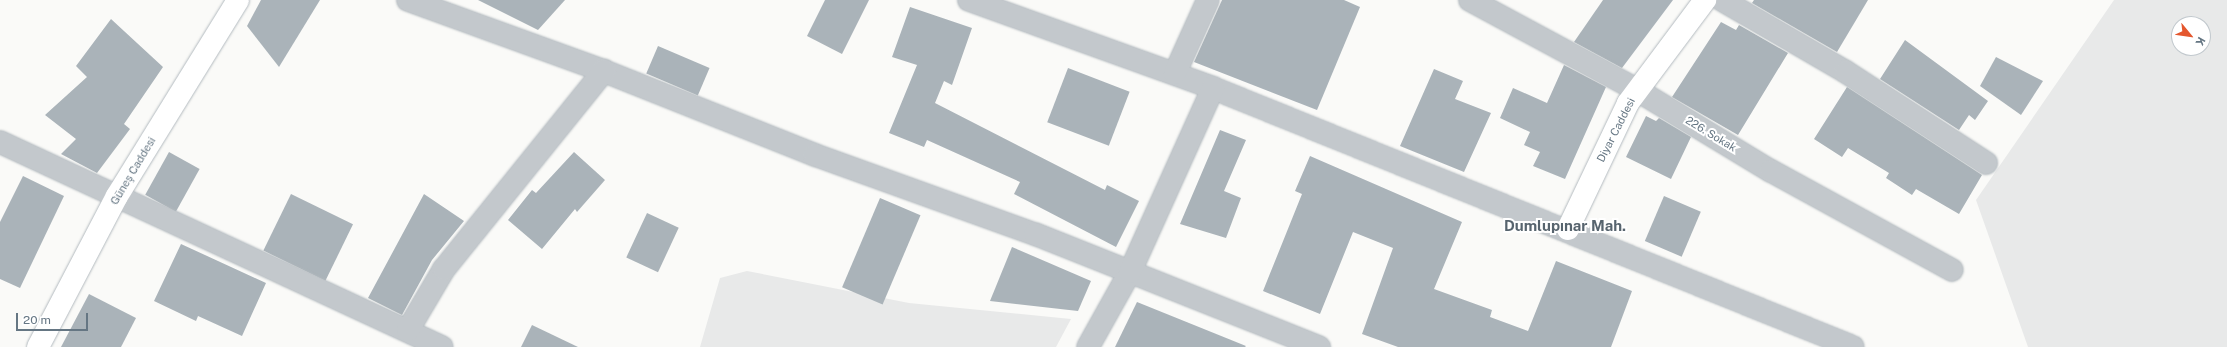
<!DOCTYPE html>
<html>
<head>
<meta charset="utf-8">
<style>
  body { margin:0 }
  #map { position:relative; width:2227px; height:347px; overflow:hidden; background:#fafaf8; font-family:"Public Sans",sans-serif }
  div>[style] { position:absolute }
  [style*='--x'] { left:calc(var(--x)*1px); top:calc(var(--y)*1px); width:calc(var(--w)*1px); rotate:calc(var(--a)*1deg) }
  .built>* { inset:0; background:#e8e9e9 }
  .building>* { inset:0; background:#aab3b9; transform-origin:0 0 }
  .roads { filter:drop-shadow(0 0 1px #b3babf) drop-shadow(0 0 1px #b3babf) }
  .street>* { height:22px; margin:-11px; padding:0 11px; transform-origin:11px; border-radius:11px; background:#c3c8cc }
  .secondary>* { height:22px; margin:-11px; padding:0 11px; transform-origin:11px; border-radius:11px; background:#fff }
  span { translate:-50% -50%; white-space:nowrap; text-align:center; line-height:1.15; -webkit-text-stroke:4px #fff; paint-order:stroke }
  .street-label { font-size:11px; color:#657683 }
  .district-label { font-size:15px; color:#57646e; font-weight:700 }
  .north { position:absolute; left:2171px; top:16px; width:40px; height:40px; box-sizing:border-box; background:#fff; border:1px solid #c1c8cd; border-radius:50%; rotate:119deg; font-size:11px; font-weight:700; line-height:16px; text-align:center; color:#657683 }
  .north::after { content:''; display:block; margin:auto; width:14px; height:18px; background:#e4572e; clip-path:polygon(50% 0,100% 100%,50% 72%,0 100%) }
  .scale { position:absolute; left:16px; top:313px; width:72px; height:18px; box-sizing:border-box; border:2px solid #657683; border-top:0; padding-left:5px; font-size:12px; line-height:14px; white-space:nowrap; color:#657683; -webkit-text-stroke:3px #fff; paint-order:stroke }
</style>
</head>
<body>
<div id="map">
  <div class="built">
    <div style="clip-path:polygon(evenodd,2114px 0,2227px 0,2227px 347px,2028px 347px,1976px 200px,2114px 0,2179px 24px,2203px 24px,2203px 48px,2179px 48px,2179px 24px)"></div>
    <div style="clip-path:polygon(747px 271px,909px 303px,1071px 319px,1056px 347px,700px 347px,720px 278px)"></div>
  </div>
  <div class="building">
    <div style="clip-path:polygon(261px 0,320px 0,279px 67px,247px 26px)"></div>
    <div style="clip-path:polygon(478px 0,565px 0,538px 30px)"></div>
    <div style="clip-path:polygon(825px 0,869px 0,842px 54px,807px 36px)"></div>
    <div style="clip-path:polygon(1222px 0,1344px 0,1360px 7px,1317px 110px,1194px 62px)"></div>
    <div style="clip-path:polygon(1603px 0,1673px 0,1622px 68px,1574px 42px)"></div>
    <div style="clip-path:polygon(1754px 0,1868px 0,1837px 52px,1752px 3px)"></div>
    <div style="clip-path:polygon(910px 7px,972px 28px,952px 85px,944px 81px,935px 103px,1105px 190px,1107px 185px,1139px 201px,1116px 247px,1014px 194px,1020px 182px,927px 140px,924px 147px,889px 133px,917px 65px,892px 57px)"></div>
    <div style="clip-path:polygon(111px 19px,163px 67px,124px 124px,130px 129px,97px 173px,61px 154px,76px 139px,45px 115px,87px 77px,76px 66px)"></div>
    <div style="clip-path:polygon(1721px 22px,1736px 30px,1739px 25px,1788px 53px,1738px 135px,1672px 97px)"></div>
    <div style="clip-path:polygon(1905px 40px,1988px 101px,1975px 120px,1969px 115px,1959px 130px,1880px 79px)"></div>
    <div style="left:658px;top:46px;width:56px;height:30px;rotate:23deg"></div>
    <div style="clip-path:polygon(1996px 57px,2043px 81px,2021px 115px,1980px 86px)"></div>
    <div style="clip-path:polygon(1564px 65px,1606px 87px,1565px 179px,1533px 166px,1540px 152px,1524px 145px,1530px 132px,1500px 118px,1513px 88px,1547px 103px)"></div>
    <div style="left:1068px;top:68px;width:66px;height:58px;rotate:21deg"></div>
    <div style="clip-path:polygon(1434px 69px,1463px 81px,1455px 99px,1491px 113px,1464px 172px,1400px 146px)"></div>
    <div style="clip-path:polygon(1847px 87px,1982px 175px,1959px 214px,1916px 189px,1912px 195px,1886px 178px,1889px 173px,1848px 148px,1842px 157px,1814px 139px)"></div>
    <div style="clip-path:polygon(1646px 116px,1656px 121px,1659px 118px,1691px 137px,1671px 179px,1626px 157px)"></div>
    <div style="clip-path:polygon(1220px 130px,1246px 140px,1224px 191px,1241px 198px,1226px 238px,1180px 224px)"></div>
    <div style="left:169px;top:152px;width:35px;height:49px;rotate:29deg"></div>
    <div style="clip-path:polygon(574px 152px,605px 180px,577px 212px,575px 209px,542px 249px,508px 220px,532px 190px,536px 193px)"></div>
    <div style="clip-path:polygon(1310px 156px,1462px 222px,1434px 289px,1492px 310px,1490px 317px,1528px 331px,1556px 261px,1632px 291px,1611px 347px,1398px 347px,1362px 334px,1393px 248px,1353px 232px,1320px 314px,1263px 291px,1302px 194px,1295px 191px)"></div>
    <div style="clip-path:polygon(23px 176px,64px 196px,20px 288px,0 279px,0 222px)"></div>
    <div style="left:291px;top:194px;width:69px;height:63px;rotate:26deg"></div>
    <div style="clip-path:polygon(424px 194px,464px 221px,432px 260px,402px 315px,368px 298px)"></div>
    <div style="left:1664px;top:196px;width:40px;height:49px;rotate:23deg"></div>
    <div style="left:880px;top:198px;width:44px;height:97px;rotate:23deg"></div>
    <div style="left:647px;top:213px;width:35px;height:49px;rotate:25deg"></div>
    <div style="clip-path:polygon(181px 244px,266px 283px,242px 336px,198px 316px,196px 321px,154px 301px)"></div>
    <div style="clip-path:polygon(1012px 247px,1091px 281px,1078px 311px,990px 301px)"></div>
    <div style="clip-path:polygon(89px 294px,136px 318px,121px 347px,61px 347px)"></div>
    <div style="clip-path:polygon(1137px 302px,1246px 346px,1245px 347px,1115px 347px)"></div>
    <div style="clip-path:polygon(532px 325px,578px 347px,521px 347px)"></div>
  </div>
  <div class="roads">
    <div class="street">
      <div style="--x:408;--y:0;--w:208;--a:19.9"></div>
      <div style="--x:604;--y:71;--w:227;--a:21.7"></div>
      <div style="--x:815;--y:155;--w:234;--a:19.8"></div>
      <div style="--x:1035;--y:234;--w:306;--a:21.7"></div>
      <div style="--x:969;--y:0;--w:259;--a:19.8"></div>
      <div style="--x:1213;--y:88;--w:690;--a:22.03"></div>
      <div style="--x:1470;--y:0;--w:190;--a:28.3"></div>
      <div style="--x:1637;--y:90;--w:157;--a:31.2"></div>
      <div style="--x:1771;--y:171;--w:206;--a:28.7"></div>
      <div style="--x:1722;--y:0;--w:143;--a:30.1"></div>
      <div style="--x:1846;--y:72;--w:167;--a:33"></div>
      <div style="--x:1175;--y:73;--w:80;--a:-65.7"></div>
      <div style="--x:0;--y:142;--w:487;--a:24.9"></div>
      <div style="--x:408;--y:330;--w:71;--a:-59.5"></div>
      <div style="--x:444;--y:269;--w:255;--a:-51.1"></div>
      <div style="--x:1088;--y:347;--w:86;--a:-60.8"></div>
      <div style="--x:1130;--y:272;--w:202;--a:-65.7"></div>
    </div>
    <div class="secondary">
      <div style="--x:1568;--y:229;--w:140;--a:-64.5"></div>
      <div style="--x:1628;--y:103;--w:129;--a:-53.2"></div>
      <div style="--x:38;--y:347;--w:170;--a:-62.4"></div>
      <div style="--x:117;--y:196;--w:230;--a:-58.3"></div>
    </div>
  </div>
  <div class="street-label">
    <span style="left:1616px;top:130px;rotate:-63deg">Diyar Caddesi</span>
    <span style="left:1711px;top:134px;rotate:31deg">226. Sokak</span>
    <span style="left:133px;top:171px;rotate:-59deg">Güneş Caddesi</span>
  </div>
  <div class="district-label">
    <span style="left:1565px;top:226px">Dumlupınar Mah.</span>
  </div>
  <div class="north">K</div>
  <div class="scale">20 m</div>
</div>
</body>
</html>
